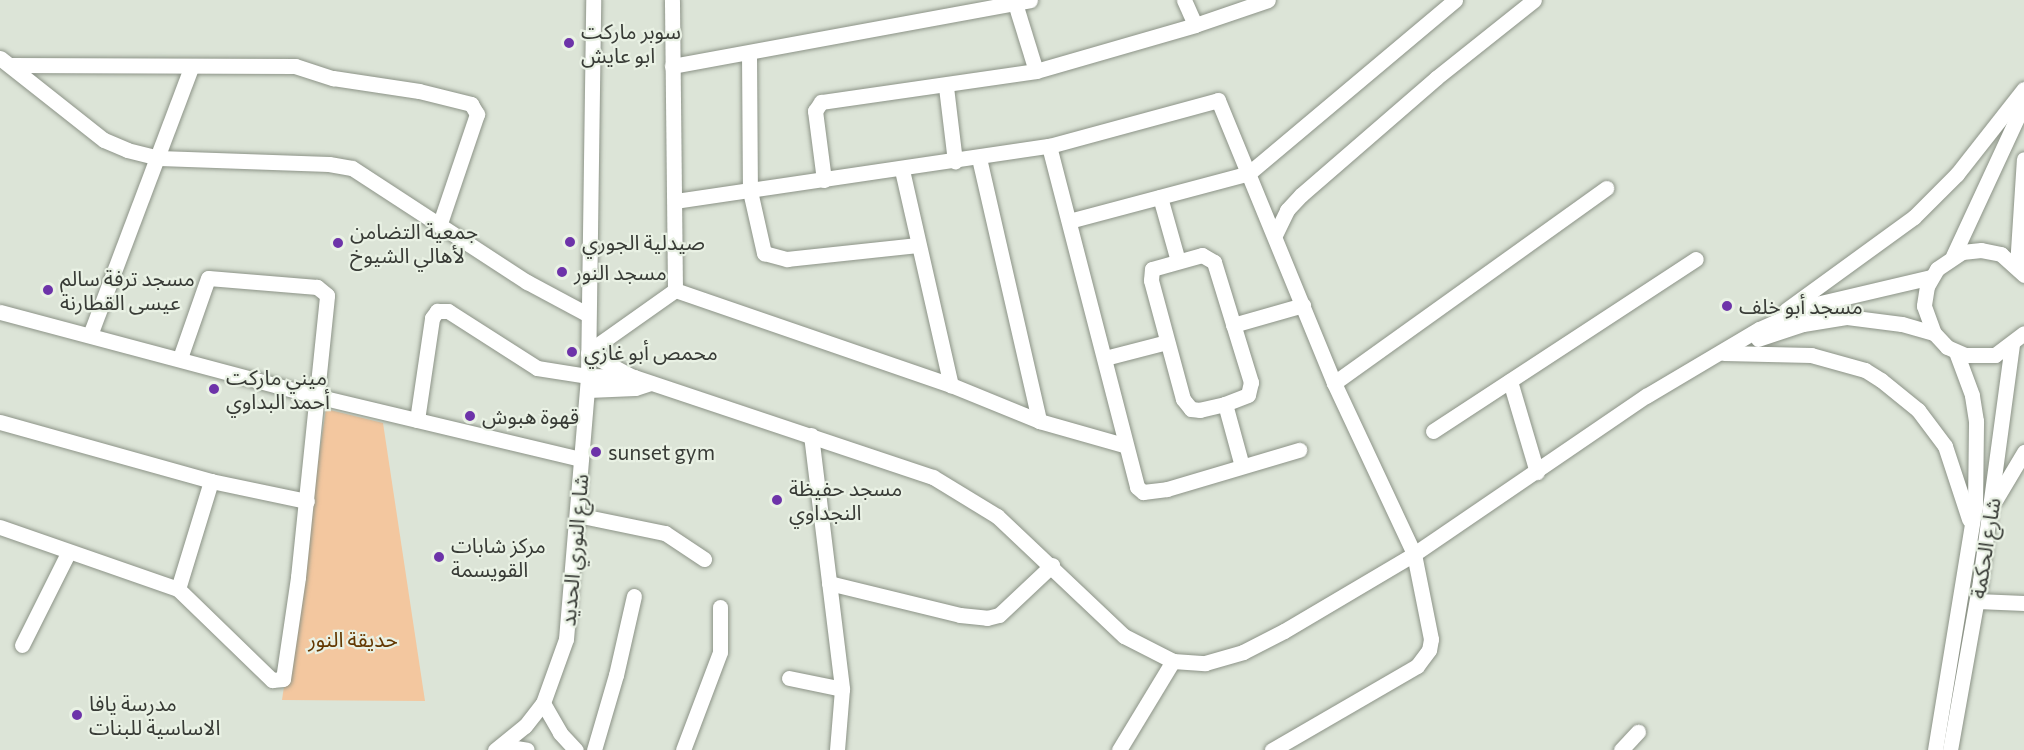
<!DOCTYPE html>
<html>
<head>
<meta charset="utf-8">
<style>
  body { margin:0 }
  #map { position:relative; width:2024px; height:750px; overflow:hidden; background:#dce4d7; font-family:Commissioner,"Noto Sans Arabic",sans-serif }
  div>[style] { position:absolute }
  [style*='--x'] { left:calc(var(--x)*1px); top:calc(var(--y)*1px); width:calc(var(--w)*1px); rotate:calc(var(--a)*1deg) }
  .green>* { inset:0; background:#f3c79f }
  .roads { filter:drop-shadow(0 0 2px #8c9387) drop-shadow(0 0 2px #8c9387) }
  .minor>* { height:15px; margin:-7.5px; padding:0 7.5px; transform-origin:7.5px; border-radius:7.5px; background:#fff }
  .dots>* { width:16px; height:16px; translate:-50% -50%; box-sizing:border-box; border:3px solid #e9f1e4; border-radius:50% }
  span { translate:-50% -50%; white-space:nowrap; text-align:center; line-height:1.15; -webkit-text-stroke:4.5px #e9f1e4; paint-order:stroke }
  .poi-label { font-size:21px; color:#383b36 }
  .left { translate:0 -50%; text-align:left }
  .street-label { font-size:21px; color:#383b36 }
  .park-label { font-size:21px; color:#623700 }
</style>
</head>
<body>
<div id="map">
  <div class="green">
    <div style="clip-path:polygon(326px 409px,383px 423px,425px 701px,282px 700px)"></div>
  </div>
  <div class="roads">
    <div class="minor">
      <div style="--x:1014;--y:0;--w:74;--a:72.8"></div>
      <div style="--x:1184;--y:0;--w:27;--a:66"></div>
      <div style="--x:749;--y:53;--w:138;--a:89.6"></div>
      <div style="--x:750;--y:191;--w:64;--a:77.3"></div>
      <div style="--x:764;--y:253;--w:24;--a:15"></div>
      <div style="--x:787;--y:259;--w:131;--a:-6.1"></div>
      <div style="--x:0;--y:58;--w:132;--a:38.3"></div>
      <div style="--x:104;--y:140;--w:25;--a:23"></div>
      <div style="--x:127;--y:150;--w:33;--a:14"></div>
      <div style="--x:159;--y:158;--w:170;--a:2"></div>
      <div style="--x:329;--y:164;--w:23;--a:10"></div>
      <div style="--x:352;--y:168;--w:209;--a:33.1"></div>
      <div style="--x:527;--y:282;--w:68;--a:28.1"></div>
      <div style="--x:10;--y:65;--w:285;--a:0.2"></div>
      <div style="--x:295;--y:66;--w:40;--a:18"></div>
      <div style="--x:333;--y:78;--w:87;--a:8.6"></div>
      <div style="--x:419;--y:91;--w:54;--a:14"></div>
      <div style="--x:471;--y:104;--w:12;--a:59"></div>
      <div style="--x:477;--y:114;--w:118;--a:108.7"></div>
      <div style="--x:672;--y:66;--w:364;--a:-10.4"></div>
      <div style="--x:946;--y:87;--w:75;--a:83.1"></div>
      <div style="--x:1049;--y:146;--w:352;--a:75.5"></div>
      <div style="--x:1137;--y:487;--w:8;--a:40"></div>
      <div style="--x:1143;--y:492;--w:24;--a:-7"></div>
      <div style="--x:1167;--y:489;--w:138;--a:-16.5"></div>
      <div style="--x:979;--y:158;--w:270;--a:77.1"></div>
      <div style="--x:902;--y:170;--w:221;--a:77.2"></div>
      <div style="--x:824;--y:180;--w:70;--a:-97.4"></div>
      <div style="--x:815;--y:111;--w:11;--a:-56"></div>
      <div style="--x:821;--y:102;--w:217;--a:-8.2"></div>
      <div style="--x:1036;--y:71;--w:166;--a:-16.1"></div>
      <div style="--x:1195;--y:25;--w:77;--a:-18.9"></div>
      <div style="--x:1160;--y:197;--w:66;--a:74.3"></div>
      <div style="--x:675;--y:201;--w:378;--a:-8.4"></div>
      <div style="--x:1049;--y:146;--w:175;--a:-15.2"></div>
      <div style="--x:1218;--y:100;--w:306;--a:67.7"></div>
      <div style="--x:1334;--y:383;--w:189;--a:64.9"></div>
      <div style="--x:1414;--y:554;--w:87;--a:78.7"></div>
      <div style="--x:1431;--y:639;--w:11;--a:100"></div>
      <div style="--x:1429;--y:650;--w:20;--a:127"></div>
      <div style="--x:1417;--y:666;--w:168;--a:149.9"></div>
      <div style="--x:1069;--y:221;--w:186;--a:-14.9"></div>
      <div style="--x:1249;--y:173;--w:269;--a:-40"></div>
      <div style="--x:1275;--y:235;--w:28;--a:-64"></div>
      <div style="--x:1287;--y:210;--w:21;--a:-47"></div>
      <div style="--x:1301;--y:195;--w:179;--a:-40.9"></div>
      <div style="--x:1436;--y:78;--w:125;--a:-38.5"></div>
      <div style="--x:1953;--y:256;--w:169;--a:-65.1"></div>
      <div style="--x:2017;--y:266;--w:107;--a:-86.3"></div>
      <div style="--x:2024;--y:275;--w:31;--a:-138"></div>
      <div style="--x:2001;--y:254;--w:20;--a:-169"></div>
      <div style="--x:1981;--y:250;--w:19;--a:174"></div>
      <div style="--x:1962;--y:252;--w:30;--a:146"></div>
      <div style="--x:1937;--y:269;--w:20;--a:120"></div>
      <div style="--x:1927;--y:286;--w:20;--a:99"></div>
      <div style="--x:1924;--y:306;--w:29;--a:70"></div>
      <div style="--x:1934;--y:333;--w:19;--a:47"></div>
      <div style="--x:1947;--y:347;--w:20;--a:24"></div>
      <div style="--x:1965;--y:355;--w:30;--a:0"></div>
      <div style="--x:1995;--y:355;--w:36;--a:-37"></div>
      <div style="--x:675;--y:290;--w:292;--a:19"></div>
      <div style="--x:951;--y:385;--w:95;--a:22.2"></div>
      <div style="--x:1039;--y:421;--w:88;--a:15.8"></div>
      <div style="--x:1786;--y:310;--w:158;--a:-36"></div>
      <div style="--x:1914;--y:217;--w:61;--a:-45"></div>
      <div style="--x:1957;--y:174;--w:108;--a:-51.8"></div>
      <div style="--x:0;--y:312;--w:327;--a:14.9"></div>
      <div style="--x:316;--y:396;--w:272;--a:13.4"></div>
      <div style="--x:1233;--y:325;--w:73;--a:-15.9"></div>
      <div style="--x:90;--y:335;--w:285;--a:-69.3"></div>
      <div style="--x:1758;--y:339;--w:47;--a:-18.4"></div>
      <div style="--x:1803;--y:324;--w:45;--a:-9"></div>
      <div style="--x:1847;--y:317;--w:55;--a:7.3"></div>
      <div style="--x:1902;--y:324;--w:33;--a:16"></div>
      <div style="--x:589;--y:351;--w:105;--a:-35.3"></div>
      <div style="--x:675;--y:290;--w:290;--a:-90.6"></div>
      <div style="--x:588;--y:353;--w:49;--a:28.1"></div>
      <div style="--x:1724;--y:353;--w:87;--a:1.3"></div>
      <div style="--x:1811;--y:355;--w:56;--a:15.5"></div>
      <div style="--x:1865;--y:370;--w:19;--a:32"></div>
      <div style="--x:1881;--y:380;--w:48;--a:39"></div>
      <div style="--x:1918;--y:410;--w:45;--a:53.1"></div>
      <div style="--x:1945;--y:446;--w:77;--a:71.8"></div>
      <div style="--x:1105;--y:358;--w:64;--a:-14.5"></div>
      <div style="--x:1510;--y:381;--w:95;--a:73.5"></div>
      <div style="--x:1334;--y:383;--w:335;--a:-35.6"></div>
      <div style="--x:588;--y:390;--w:47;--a:-2.4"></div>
      <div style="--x:635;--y:388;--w:16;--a:-18"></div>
      <div style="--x:1225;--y:404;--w:26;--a:167"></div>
      <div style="--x:1200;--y:410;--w:9;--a:-174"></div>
      <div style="--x:1191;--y:409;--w:13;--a:-129"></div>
      <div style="--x:1183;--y:399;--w:123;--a:-105.1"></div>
      <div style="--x:1151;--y:280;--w:11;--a:-85"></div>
      <div style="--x:1152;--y:269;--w:52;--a:-15.6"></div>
      <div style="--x:1202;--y:255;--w:14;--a:30"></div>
      <div style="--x:1214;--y:262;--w:126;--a:72.9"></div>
      <div style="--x:1251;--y:382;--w:13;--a:103"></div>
      <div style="--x:1248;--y:395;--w:25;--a:159"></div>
      <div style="--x:1225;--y:404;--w:64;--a:74.7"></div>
      <div style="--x:417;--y:420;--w:103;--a:-81.6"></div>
      <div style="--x:432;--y:318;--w:9;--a:-54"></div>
      <div style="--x:437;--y:311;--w:11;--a:0"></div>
      <div style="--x:448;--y:311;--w:106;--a:32.6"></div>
      <div style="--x:537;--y:368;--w:52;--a:8.9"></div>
      <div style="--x:588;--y:376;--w:46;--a:1.2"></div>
      <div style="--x:634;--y:377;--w:315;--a:18.5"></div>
      <div style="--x:933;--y:477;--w:75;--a:31.4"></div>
      <div style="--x:997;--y:516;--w:175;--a:43.4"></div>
      <div style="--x:1124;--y:636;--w:55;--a:27"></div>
      <div style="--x:1173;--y:661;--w:32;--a:4"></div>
      <div style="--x:1205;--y:663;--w:40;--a:-16"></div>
      <div style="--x:1243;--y:652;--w:46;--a:-27.1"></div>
      <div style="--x:1284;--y:631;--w:151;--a:-30.6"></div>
      <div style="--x:1414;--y:554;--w:281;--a:-34.3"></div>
      <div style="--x:1646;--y:396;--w:131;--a:-30.7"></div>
      <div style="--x:1759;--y:329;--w:62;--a:-23.7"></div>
      <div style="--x:1816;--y:304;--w:118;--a:-13.2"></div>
      <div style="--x:0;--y:422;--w:219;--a:15.6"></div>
      <div style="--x:211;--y:481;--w:98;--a:11.8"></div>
      <div style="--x:1433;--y:431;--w:314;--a:-33.2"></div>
      <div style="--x:811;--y:435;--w:256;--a:83"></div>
      <div style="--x:842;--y:689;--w:61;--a:94.7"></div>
      <div style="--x:1996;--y:499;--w:55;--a:-59.2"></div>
      <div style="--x:577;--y:515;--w:90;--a:11.6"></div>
      <div style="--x:665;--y:533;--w:47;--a:33.7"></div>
      <div style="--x:0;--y:527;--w:188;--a:19.2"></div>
      <div style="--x:178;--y:589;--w:131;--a:44.1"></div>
      <div style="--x:272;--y:680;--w:11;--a:-5"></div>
      <div style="--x:283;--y:679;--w:103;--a:-81.6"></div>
      <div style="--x:298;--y:577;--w:283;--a:-84.1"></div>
      <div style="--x:327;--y:295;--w:13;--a:-141"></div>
      <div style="--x:317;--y:287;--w:109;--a:-175.3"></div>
      <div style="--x:208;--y:278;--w:85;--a:109.3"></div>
      <div style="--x:829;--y:583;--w:135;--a:13.7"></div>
      <div style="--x:960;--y:615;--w:27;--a:6"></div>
      <div style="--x:987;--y:618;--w:12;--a:-14"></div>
      <div style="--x:999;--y:615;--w:73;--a:-43.3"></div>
      <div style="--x:178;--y:589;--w:113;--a:-73"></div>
      <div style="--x:1977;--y:601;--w:47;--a:2.4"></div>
      <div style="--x:22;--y:645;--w:103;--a:-63.4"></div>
      <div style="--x:789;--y:678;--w:54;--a:11.7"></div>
      <div style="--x:543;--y:703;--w:34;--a:60"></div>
      <div style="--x:560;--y:733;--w:23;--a:47"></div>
      <div style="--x:503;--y:746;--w:24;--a:9"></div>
      <div style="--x:495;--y:750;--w:38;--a:-39"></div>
      <div style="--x:525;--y:726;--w:29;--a:-52"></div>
      <div style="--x:543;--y:703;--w:68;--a:-70.2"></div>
      <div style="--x:566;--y:639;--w:264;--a:-85.2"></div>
      <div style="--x:588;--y:376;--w:376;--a:-89.2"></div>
      <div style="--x:594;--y:750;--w:78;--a:-73.7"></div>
      <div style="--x:616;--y:675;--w:81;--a:-77.2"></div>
      <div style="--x:683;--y:750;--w:105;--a:-69.3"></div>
      <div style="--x:720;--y:652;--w:45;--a:-90"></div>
      <div style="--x:1119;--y:750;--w:104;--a:-58.8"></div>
      <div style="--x:1621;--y:750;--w:25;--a:-47"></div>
      <div style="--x:1935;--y:750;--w:246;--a:-80.7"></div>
      <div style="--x:1975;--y:507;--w:86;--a:-89.3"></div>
      <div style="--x:1976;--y:421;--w:26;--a:-99"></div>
      <div style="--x:1972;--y:395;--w:46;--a:-110.4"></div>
      <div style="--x:1950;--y:750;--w:172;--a:-79.9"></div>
      <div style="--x:1980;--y:581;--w:238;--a:-82.3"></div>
    </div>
  </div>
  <div class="dots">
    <div style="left:569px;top:43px;background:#6d33a9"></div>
    <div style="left:570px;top:242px;background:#6d33a9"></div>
    <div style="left:338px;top:243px;background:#6d33a9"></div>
    <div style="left:562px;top:272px;background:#6d33a9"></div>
    <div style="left:48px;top:290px;background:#6d33a9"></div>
    <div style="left:1727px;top:306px;background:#6d33a9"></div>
    <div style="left:572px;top:352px;background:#6d33a9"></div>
    <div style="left:214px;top:389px;background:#6d33a9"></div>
    <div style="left:470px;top:416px;background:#6d33a9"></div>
    <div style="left:596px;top:452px;background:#6d33a9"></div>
    <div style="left:777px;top:500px;background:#6d33a9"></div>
    <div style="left:439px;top:557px;background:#6d33a9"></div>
    <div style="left:77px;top:715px;background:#6d33a9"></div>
  </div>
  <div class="poi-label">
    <span class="left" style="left:581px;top:43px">سوبر ماركت<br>ابو عايش</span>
    <span class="left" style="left:350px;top:243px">جمعية التضامن<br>لأهالي الشيوخ</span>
    <span class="left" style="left:582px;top:242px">صيدلية الجوري</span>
    <span class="left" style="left:574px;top:272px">مسجد النور</span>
    <span class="left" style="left:60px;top:290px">مسجد ترفة سالم<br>عيسى القطارنة</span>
    <span class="left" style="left:1739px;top:306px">مسجد أبو خلف</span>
    <span class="left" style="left:584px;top:352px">محمص أبو غازي</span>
    <span class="left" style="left:226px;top:389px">ميني ماركت<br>أحمد البداوي</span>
    <span class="left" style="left:482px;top:416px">قهوة هبوش</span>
    <span class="left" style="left:608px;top:452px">sunset gym</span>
    <span class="left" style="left:789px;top:500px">مسجد حفيظة<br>النجداوي</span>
    <span class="left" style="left:451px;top:557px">مركز شابات<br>القويسمة</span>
    <span class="left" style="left:89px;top:715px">مدرسة يافا<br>الاساسية للبنات</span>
  </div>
  <div class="street-label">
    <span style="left:1985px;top:548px;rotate:-81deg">شارع الحكمة</span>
    <span style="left:574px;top:550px;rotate:-85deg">شارع النوري الحديد</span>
  </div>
  <div class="park-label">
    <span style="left:353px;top:639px">حديقة النور</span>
  </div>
</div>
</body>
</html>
